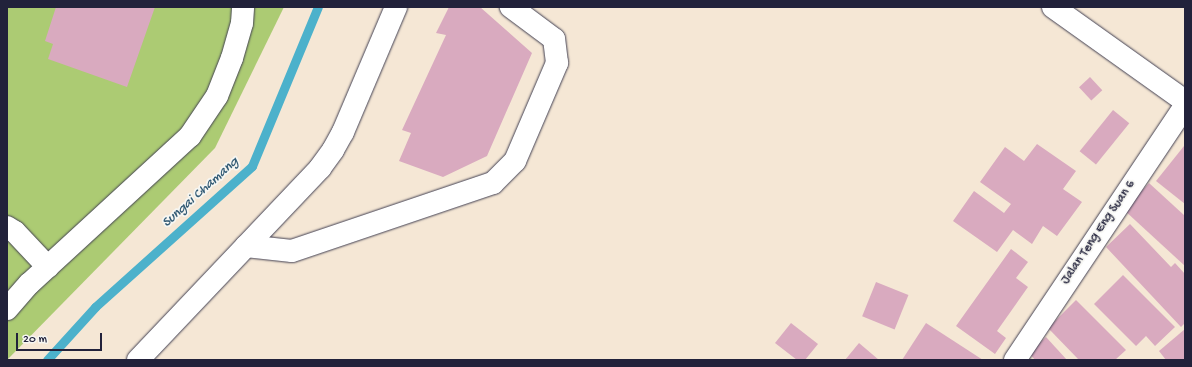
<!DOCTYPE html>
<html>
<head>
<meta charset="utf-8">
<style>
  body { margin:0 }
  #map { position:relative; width:1192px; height:367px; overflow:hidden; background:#f5e7d5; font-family:"Gochi Hand",sans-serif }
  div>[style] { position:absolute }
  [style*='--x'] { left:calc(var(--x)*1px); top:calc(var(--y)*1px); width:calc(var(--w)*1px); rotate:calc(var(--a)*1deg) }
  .green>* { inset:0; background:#accb73 }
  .stream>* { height:9px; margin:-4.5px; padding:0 4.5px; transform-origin:4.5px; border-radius:4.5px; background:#4cb1cb }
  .building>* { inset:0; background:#d9aabf; transform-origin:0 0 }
  .roads { filter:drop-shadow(0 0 1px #424052) drop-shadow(0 0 1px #424052) }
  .minor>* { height:22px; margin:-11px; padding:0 11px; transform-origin:11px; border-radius:11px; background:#fff }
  span { translate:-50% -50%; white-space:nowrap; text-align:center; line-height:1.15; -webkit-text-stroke:3.5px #f6f6f2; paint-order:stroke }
  .street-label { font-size:13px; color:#22223b }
  .water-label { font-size:14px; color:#335b75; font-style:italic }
  .frame { position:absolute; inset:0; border:8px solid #22223b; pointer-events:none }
  .scale { position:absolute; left:16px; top:333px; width:86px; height:18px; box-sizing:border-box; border:2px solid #22223b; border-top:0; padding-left:5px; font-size:12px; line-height:14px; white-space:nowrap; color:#22223b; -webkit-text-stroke:3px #f6f6f2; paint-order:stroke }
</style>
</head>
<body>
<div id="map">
  <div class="green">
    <div style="clip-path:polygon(7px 7px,284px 7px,215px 148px,7px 360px)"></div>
  </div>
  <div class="stream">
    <div style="--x:47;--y:360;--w:72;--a:-47.8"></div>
    <div style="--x:95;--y:307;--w:211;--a:-41.9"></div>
    <div style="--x:252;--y:166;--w:172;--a:-67.5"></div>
  </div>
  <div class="building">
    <div style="clip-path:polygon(56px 7px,155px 7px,127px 87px,48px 59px,53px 44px,45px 41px)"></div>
    <div style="clip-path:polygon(449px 7px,480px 7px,532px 53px,487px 156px,443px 177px,399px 161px,411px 133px,402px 130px,446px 35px,436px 33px)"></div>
    <div style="left:1090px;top:77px;width:18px;height:15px;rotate:47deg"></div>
    <div style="left:1113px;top:110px;width:21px;height:53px;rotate:39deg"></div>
    <div style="clip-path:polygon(1037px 144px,1076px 171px,1063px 189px,1082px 202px,1057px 236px,1043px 226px,1032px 244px,1013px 230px,997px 252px,953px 221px,974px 191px,1004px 213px,1011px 204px,980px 182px,1005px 147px,1024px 161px)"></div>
    <div style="clip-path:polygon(1184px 146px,1185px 147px,1185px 204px,1156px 181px)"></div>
    <div style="clip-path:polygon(1149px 183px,1185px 216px,1185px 266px,1124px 210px)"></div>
    <div style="clip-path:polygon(1130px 224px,1171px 267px,1175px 263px,1185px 274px,1185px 323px,1181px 327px,1106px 247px)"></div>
    <div style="clip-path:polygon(1011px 249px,1028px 262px,1016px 278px,1028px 287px,997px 331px,1006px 338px,995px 354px,956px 326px)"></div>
    <div style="clip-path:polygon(1123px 275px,1175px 327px,1155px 346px,1146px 336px,1136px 346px,1094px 304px)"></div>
    <div style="left:876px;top:282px;width:35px;height:37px;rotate:22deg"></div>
    <div style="clip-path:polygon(1076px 300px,1126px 350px,1115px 360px,1079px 360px,1048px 328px)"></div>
    <div style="clip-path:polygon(791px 323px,818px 344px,805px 360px,797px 360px,775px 343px)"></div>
    <div style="clip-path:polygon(926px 323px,983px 360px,902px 360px)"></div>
    <div style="clip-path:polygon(1185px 329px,1185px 360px,1166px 360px,1159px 351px)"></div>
    <div style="clip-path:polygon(1046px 337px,1067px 360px,1035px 360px,1029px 353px)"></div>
    <div style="clip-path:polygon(859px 343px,879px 360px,845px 360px)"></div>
  </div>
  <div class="roads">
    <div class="minor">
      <div style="--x:1053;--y:7;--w:162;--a:35.5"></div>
      <div style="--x:7;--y:227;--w:9;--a:32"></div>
      <div style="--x:15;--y:232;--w:48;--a:46.7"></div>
      <div style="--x:246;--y:246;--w:46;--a:6.2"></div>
      <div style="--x:292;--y:251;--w:212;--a:-18.7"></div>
      <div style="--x:493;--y:183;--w:31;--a:-45"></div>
      <div style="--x:515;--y:161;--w:107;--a:-66.8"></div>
      <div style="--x:557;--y:63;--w:24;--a:-97"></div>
      <div style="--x:554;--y:39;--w:54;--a:-143.3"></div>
      <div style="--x:7;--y:309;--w:33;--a:-49"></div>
      <div style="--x:29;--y:284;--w:219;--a:-42.6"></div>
      <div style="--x:190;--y:136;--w:48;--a:-56"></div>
      <div style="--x:217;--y:96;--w:41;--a:-68.5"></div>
      <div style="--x:232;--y:58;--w:36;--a:-74"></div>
      <div style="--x:242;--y:23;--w:16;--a:-86"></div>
      <div style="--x:138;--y:360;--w:265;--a:-46.5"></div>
      <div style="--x:320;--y:168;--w:22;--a:-54"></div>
      <div style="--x:333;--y:150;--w:21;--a:-61"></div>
      <div style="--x:343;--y:132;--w:136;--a:-67"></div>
      <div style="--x:1015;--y:360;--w:306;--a:-56.2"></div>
    </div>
  </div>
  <div class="street-label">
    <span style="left:1099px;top:233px;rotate:-56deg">Jalan Teng Eng Suan 6</span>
  </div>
  <div class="water-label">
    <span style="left:201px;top:193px;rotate:-42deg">Sungai Chamang</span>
  </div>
  <div class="frame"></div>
  <div class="scale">20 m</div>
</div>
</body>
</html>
